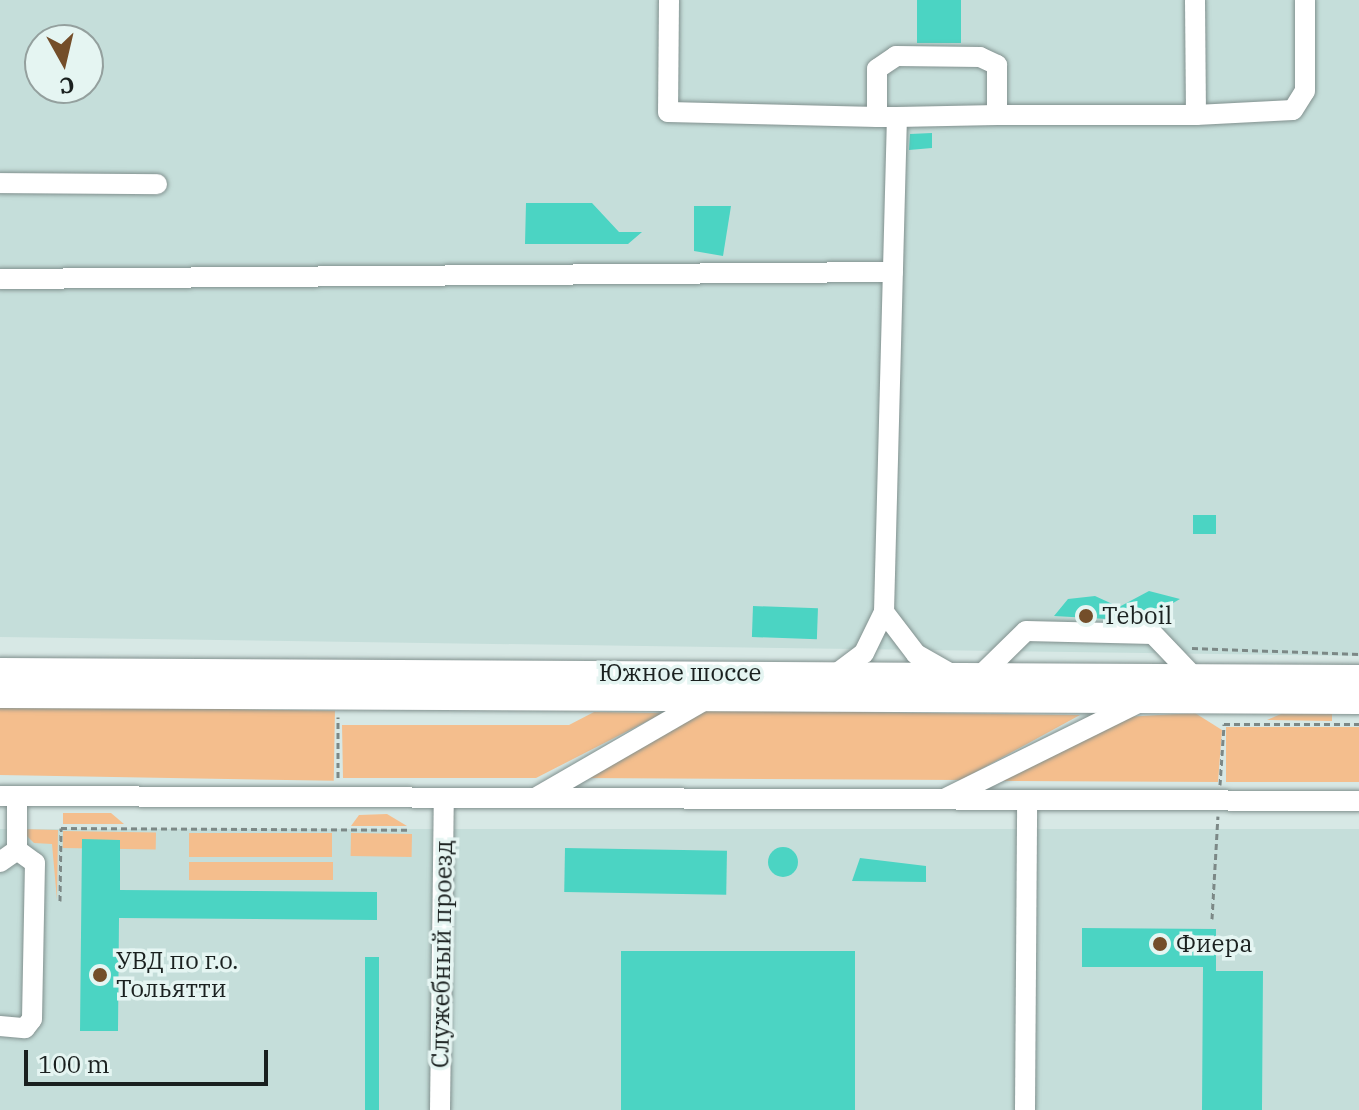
<!DOCTYPE html>
<html>
<head>
<meta charset="utf-8">
<style>
  body { margin:0 }
  #map { position:relative; width:1359px; height:1110px; overflow:hidden; background:#d7e8e5; font-family:"IBM Plex Serif",serif }
  div>[style] { position:absolute }
  [style*='--x'] { left:calc(var(--x)*1px); top:calc(var(--y)*1px); width:calc(var(--w)*1px); rotate:calc(var(--a)*1deg) }
  .built>* { inset:0; background:#c5deda; transform-origin:0 0 }
  .green>* { inset:0; background:#f4be8d; transform-origin:0 0 }
  .building>* { inset:0; background:#4bd4c3; transform-origin:0 0 }
  .round { border-radius:50% }
  .path>* { height:3px; margin-top:-1.5px; transform-origin:0; background:repeating-linear-gradient(90deg,#7c8886 0 6px,transparent 0 10px) }
  .roads { filter:drop-shadow(0 0 2px #81908e) drop-shadow(0 0 2px #81908e) }
  .minor>* { height:20px; margin:-10px; padding:0 10px; transform-origin:10px; border-radius:10px; background:#fff }
  .major>* { height:26px; margin:-13px; padding:0 13px; transform-origin:13px; border-radius:13px; background:#fff }
  .dots>* { width:22px; height:22px; translate:-50% -50%; box-sizing:border-box; border:4px solid #e5f5f2; border-radius:50% }
  span { translate:-50% -50%; white-space:nowrap; text-align:center; line-height:1.15; -webkit-text-stroke:7px #e5f5f2; paint-order:stroke }
  .poi-label { font-size:24px; color:#1a201f }
  .left { translate:0 -50%; text-align:left }
  .street-label { font-size:24px; color:#1a201f }
  .north { position:absolute; left:24px; top:24px; width:80px; height:80px; box-sizing:border-box; background:#e5f5f2; border:2px solid #94a09e; border-radius:50%; rotate:172deg; font-size:22px; font-weight:700; line-height:32px; text-align:center; color:#1a201f }
  .north::after { content:''; display:block; margin:auto; width:28px; height:36px; background:#744e2a; clip-path:polygon(50% 0,100% 100%,50% 72%,0 100%) }
  .scale { position:absolute; left:24px; top:1050px; width:244px; height:36px; box-sizing:border-box; border:4px solid #1a201f; border-top:0; padding-left:10px; font-size:24px; line-height:28px; white-space:nowrap; color:#1a201f; -webkit-text-stroke:6px #e5f5f2; paint-order:stroke }
</style>
</head>
<body>
<div id="map">
  <div class="built">
    <div style="clip-path:polygon(evenodd,0 0,1359px 0,1359px 656px,0 637px,0 0,40px 40px,88px 40px,88px 88px,40px 88px,40px 40px)"></div>
    <div style="left:0;top:829px;width:1359px;height:281px"></div>
  </div>
  <div class="green">
    <div style="left:0;top:705px;width:335px;height:70px;rotate:1deg"></div>
    <div style="clip-path:polygon(699px 710px,1080px 715px,961px 780px,580px 778px)"></div>
    <div style="clip-path:polygon(594px 712px,663px 713px,536px 778px,343px 778px,342px 725px,569px 725px)"></div>
    <div style="clip-path:polygon(1195px 713px,1222px 730px,1218px 782px,997px 781px,1124px 717px)"></div>
    <div style="clip-path:polygon(1283px 713px,1332px 713px,1332px 721px,1267px 720px)"></div>
    <div style="left:1359px;top:727px;width:55px;height:133px;rotate:90deg"></div>
    <div style="clip-path:polygon(63px 813px,111px 813px,124px 824px,63px 824px)"></div>
    <div style="clip-path:polygon(387px 814px,407px 826px,351px 826px,359px 815px)"></div>
    <div style="clip-path:polygon(20px 829px,58px 830px,57px 900px,52px 844px,34px 843px)"></div>
    <div style="left:63px;top:831px;width:93px;height:17px;rotate:1deg"></div>
    <div style="left:189px;top:833px;width:143px;height:24px"></div>
    <div style="left:351px;top:833px;width:61px;height:23px;rotate:1deg"></div>
    <div style="left:189px;top:862px;width:144px;height:18px"></div>
  </div>
  <div class="building">
    <div style="left:917px;top:0;width:44px;height:43px"></div>
    <div style="clip-path:polygon(932px 133px,932px 148px,909px 150px,910px 134px)"></div>
    <div style="clip-path:polygon(526px 203px,592px 203px,619px 232px,642px 232px,628px 244px,525px 244px)"></div>
    <div style="clip-path:polygon(694px 206px,731px 206px,723px 256px,694px 251px)"></div>
    <div style="left:1193px;top:515px;width:23px;height:19px"></div>
    <div style="clip-path:polygon(1149px 591px,1180px 599px,1142px 621px,1054px 616px,1068px 599px,1095px 596px,1119px 607px)"></div>
    <div style="left:753px;top:606px;width:65px;height:31px;rotate:2deg"></div>
    <div style="clip-path:polygon(82px 839px,120px 840px,120px 890px,377px 892px,377px 920px,119px 918px,118px 1031px,80px 1031px)"></div>
    <div class="round" style="left:768px;top:847px;width:30px;height:30px"></div>
    <div style="left:565px;top:848px;width:162px;height:44px;rotate:1deg"></div>
    <div style="clip-path:polygon(860px 858px,926px 866px,926px 882px,852px 881px)"></div>
    <div style="clip-path:polygon(1082px 928px,1216px 929px,1216px 971px,1263px 971px,1262px 1110px,1202px 1110px,1203px 967px,1082px 967px)"></div>
    <div style="left:621px;top:951px;width:234px;height:159px"></div>
    <div style="left:365px;top:957px;width:14px;height:153px"></div>
  </div>
  <div class="path">
    <div style="--x:1192;--y:648;--w:167;--a:2.1"></div>
    <div style="--x:338;--y:778;--w:61;--a:-90"></div>
    <div style="--x:1220;--y:785;--w:61;--a:-86.2"></div>
    <div style="--x:1224;--y:724;--w:135;--a:0"></div>
    <div style="--x:60;--y:901;--w:73;--a:-89.2"></div>
    <div style="--x:61;--y:828;--w:347;--a:0.3"></div>
    <div style="--x:1212;--y:919;--w:103;--a:-86.7"></div>
  </div>
  <div class="roads">
    <div class="minor">
      <div style="--x:669;--y:0;--w:112;--a:90.5"></div>
      <div style="--x:668;--y:112;--w:209;--a:1.4"></div>
      <div style="--x:997;--y:115;--w:199;--a:0"></div>
      <div style="--x:1196;--y:115;--w:115;--a:-90.5"></div>
      <div style="--x:1196;--y:115;--w:97;--a:-3"></div>
      <div style="--x:1293;--y:110;--w:22;--a:-58"></div>
      <div style="--x:1305;--y:91;--w:91;--a:-90"></div>
      <div style="--x:0;--y:183;--w:157;--a:0.4"></div>
      <div style="--x:0;--y:279;--w:893;--a:-0.45"></div>
      <div style="--x:884;--y:612;--w:53;--a:52.7"></div>
      <div style="--x:916;--y:654;--w:43;--a:29.6"></div>
      <div style="--x:836;--y:674;--w:35;--a:-37"></div>
      <div style="--x:864;--y:653;--w:46;--a:-64"></div>
      <div style="--x:884;--y:612;--w:495;--a:-88.5"></div>
      <div style="--x:897;--y:117;--w:20;--a:180"></div>
      <div style="--x:877;--y:117;--w:48;--a:-90"></div>
      <div style="--x:877;--y:69;--w:23;--a:-34"></div>
      <div style="--x:896;--y:56;--w:84;--a:0.7"></div>
      <div style="--x:980;--y:57;--w:19;--a:25"></div>
      <div style="--x:997;--y:65;--w:50;--a:90"></div>
      <div style="--x:997;--y:115;--w:100;--a:178.9"></div>
      <div style="--x:980;--y:676;--w:64;--a:-44.4"></div>
      <div style="--x:1026;--y:631;--w:127;--a:1.4"></div>
      <div style="--x:1153;--y:634;--w:61;--a:46.3"></div>
      <div style="--x:0;--y:796;--w:1359;--a:0.21"></div>
      <div style="--x:17;--y:796;--w:54;--a:90"></div>
      <div style="--x:537;--y:797;--w:196;--a:-30"></div>
      <div style="--x:946;--y:798;--w:216;--a:-26.3"></div>
      <div style="--x:0;--y:862;--w:21;--a:-35"></div>
      <div style="--x:0;--y:1026;--w:25;--a:5"></div>
      <div style="--x:25;--y:1028;--w:11;--a:-52"></div>
      <div style="--x:32;--y:1019;--w:156;--a:-88.9"></div>
      <div style="--x:35;--y:863;--w:22;--a:-144"></div>
      <div style="--x:440;--y:1110;--w:312;--a:-89.3"></div>
      <div style="--x:1025;--y:1110;--w:310;--a:-89.6"></div>
    </div>
    <div class="major">
      <div style="--x:0;--y:671;--w:1359;--a:0.3"></div>
      <div style="--x:0;--y:695;--w:1359;--a:0.25"></div>
    </div>
  </div>
  <div class="dots">
    <div style="left:1086px;top:616px;background:#744e2a"></div>
    <div style="left:1160px;top:944px;background:#744e2a"></div>
    <div style="left:100px;top:975px;background:#744e2a"></div>
  </div>
  <div class="poi-label">
    <span class="left" style="left:1102px;top:616px">Teboil</span>
    <span class="left" style="left:1176px;top:944px">Фиера</span>
    <span class="left" style="left:116px;top:975px">УВД по г.о.<br>Тольятти</span>
  </div>
  <div class="street-label">
    <span style="left:680px;top:673px">Южное шоссе</span>
    <span style="left:442px;top:954px;rotate:-89deg">Служебный проезд</span>
  </div>
  <div class="north">С</div>
  <div class="scale">100 m</div>
</div>
</body>
</html>
